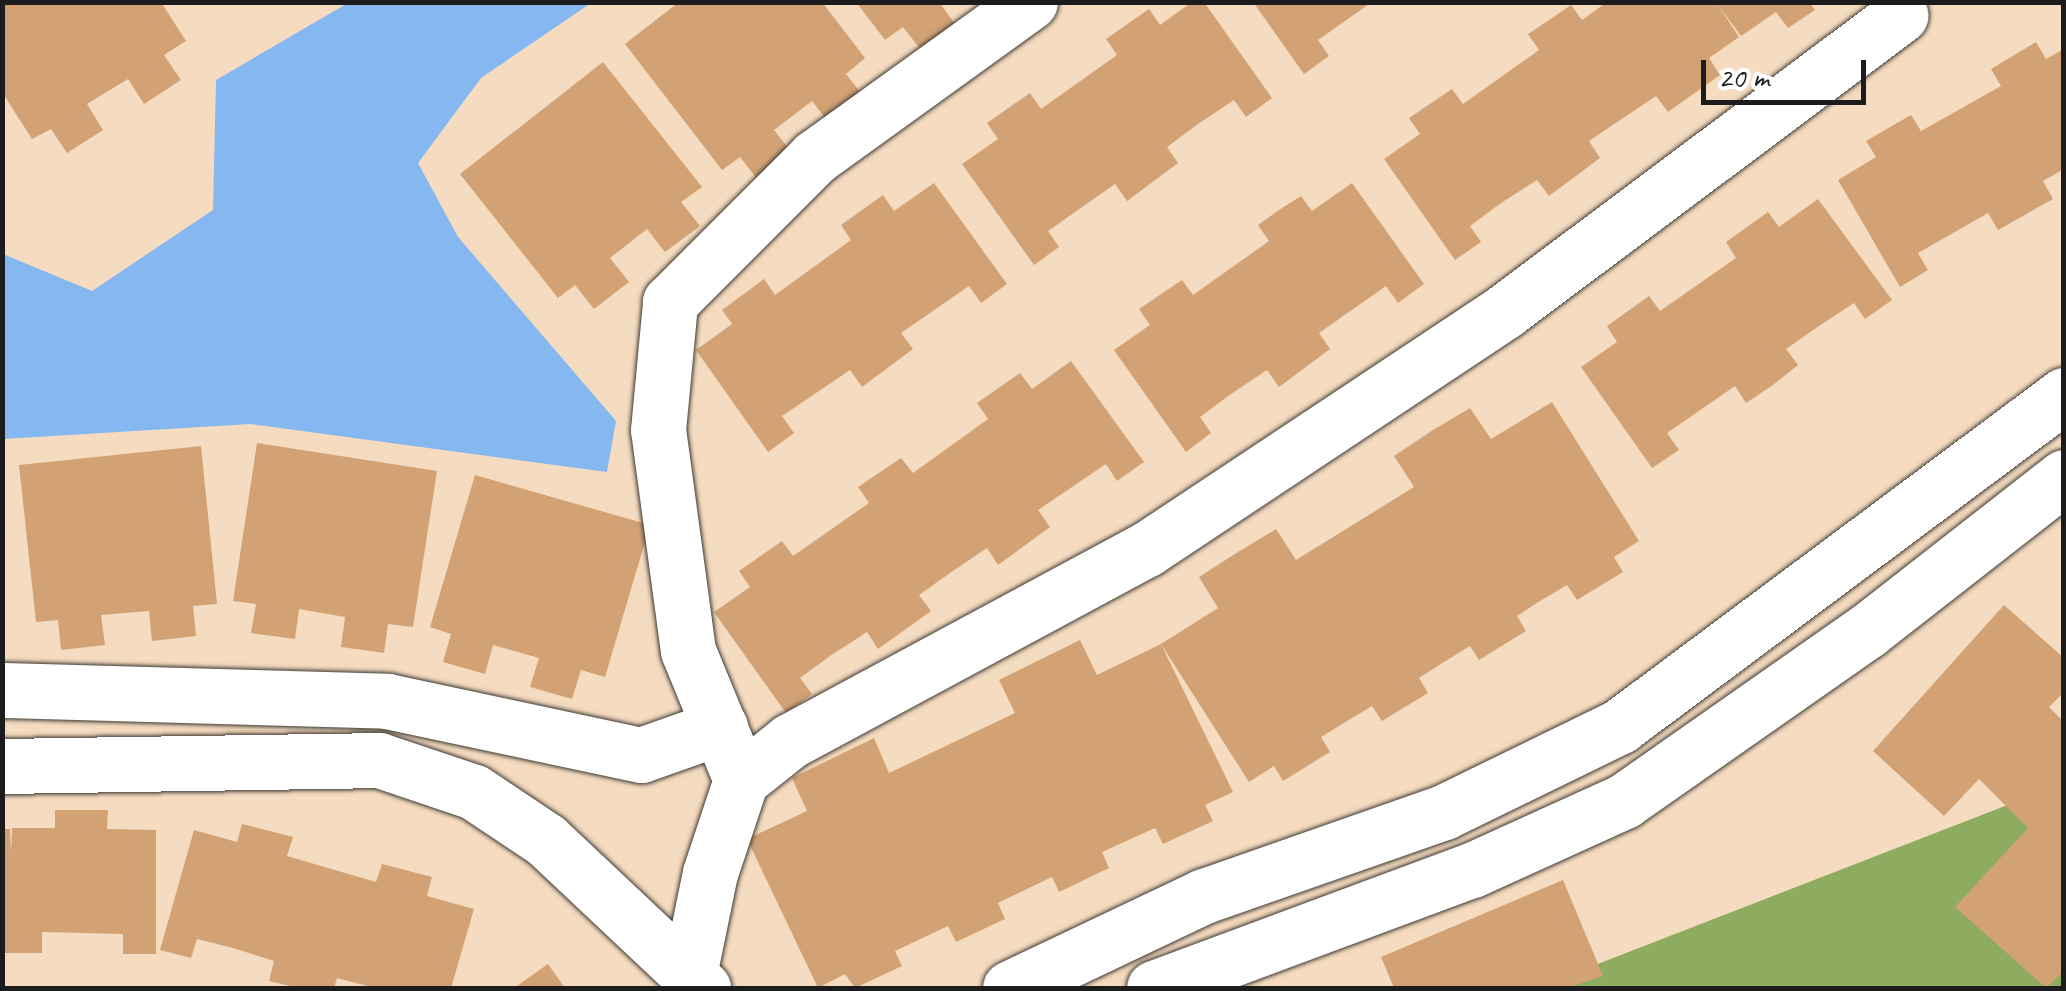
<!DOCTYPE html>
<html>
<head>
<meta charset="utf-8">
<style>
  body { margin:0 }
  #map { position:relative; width:2066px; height:991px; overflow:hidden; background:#f5dbbf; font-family:Caveat,sans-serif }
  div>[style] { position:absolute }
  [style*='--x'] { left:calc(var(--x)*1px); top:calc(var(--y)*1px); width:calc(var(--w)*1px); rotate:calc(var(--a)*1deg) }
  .forest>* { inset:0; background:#8dac5f }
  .water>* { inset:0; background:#85b7f1 }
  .building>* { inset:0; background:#d2a275 }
  .roads { filter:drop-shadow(0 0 2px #3d3934) drop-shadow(0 0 2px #3d3934) }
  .street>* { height:55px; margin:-27.5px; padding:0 27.5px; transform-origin:27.5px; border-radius:27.5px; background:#fff }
  .secondary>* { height:55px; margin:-27.5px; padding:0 27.5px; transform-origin:27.5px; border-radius:27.5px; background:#fff }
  span { translate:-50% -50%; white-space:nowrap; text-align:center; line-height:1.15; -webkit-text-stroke:8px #fff; paint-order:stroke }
  .frame { position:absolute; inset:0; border:5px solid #1c1c1c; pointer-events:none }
  .scale { position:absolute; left:1701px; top:60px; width:165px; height:45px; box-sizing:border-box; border:5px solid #1c1c1c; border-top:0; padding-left:12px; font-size:30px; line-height:35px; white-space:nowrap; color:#1c1c1c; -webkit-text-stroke:8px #fff; paint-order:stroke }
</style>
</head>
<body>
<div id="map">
  <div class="forest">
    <div style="clip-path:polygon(2063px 780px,2063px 988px,1536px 988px,2054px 787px)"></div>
  </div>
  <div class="water">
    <div style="clip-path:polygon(348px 3px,591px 3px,481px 78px,418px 163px,458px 237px,616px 421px,607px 472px,250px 424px,3px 439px,3px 254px,92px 291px,213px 210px,216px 80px)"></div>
  </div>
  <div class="building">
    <div style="clip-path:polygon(2px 2px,161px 2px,186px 41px,164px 55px,181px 80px,144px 104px,128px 79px,87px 104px,103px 130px,67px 153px,51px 129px,32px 139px,2px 92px)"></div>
    <div style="clip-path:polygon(679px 2px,822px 2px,865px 58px,846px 74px,864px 97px,830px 124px,812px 101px,774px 130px,792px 153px,758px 180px,740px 157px,722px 170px,625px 44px)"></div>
    <div style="clip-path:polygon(856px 2px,939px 2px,955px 24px,921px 50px,903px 27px,885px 40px)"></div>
    <div style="clip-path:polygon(1192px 2px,1204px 2px,1272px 98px,1246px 117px,1234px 100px,1198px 124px,1167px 147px,1178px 163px,1127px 201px,1115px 184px,1048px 231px,1059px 247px,1034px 265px,962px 164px,998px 139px,987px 123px,1030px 93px,1041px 109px,1117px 55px,1106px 39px,1149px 9px,1160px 25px)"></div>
    <div style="clip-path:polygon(1253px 2px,1372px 2px,1318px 40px,1329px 56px,1304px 74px)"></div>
    <div style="clip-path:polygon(1607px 2px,1809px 2px,1815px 10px,1788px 28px,1776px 12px,1741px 36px,1718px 5px,1739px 37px,1709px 58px,1720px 75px,1668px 112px,1656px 96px,1589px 141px,1600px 158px,1549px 196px,1537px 180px,1501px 203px,1470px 226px,1481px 242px,1455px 260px,1384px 159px,1420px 134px,1409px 118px,1452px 89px,1463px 104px,1539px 50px,1528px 34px,1549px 20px,1571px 5px,1582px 20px)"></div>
    <div style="clip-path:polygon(2036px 42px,2046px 59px,2064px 49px,2064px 169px,2043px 181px,2053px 199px,1998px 230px,1988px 213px,1918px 253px,1928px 270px,1900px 287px,1838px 180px,1876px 157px,1866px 141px,1911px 115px,1921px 131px,2001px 86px,1991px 69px)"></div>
    <div style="clip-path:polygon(603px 62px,702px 187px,681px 202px,700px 226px,665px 252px,647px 229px,610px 258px,629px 282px,594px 309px,575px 285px,558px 298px,460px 174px)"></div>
    <div style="clip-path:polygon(934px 183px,1007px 284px,981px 303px,969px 286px,901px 333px,913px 349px,862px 387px,850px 370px,782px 416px,794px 433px,768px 452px,696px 350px,732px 324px,722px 310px,764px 279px,775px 295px,851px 240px,841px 225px,883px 195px,894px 211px)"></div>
    <div style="clip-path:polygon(1352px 183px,1424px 284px,1398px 303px,1386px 286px,1319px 333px,1330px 349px,1279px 387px,1267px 370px,1231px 394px,1200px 417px,1211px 433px,1186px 452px,1114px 350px,1150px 325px,1139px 309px,1182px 280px,1193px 295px,1269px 241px,1258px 225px,1279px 210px,1301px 196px,1312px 211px)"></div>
    <div style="clip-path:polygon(1818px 199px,1892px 300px,1865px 319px,1854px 303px,1816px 328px,1786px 349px,1798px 365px,1773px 385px,1746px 403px,1735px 386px,1667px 433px,1679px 450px,1652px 468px,1581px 367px,1617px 342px,1607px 326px,1649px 296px,1660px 311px,1736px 258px,1726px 242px,1768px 212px,1779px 227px)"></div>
    <div style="clip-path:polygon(1071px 361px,1144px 462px,1117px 481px,1106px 464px,1038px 510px,1050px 527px,998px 565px,987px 548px,950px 573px,919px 595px,931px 611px,878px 649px,867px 632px,830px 656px,800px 678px,812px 694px,786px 713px,714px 612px,750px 587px,739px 571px,782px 541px,793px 556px,869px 503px,858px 487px,901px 458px,913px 473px,988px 419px,977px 403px,1020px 373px,1032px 389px)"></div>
    <div style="clip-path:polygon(1552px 402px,1639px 541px,1614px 557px,1623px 572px,1577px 600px,1567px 585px,1540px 601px,1517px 616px,1526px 631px,1479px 660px,1470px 646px,1444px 662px,1419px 678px,1428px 693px,1382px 721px,1372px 706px,1321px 737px,1330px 752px,1283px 781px,1274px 766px,1249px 782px,1161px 644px,1233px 792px,1205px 805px,1213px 821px,1163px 844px,1155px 828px,1102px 852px,1109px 868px,1059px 892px,1052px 877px,998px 903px,1005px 919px,956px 942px,948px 926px,895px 951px,902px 966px,855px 988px,845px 974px,818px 988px,747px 839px,807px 811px,792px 778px,874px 738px,889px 773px,1015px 713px,999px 680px,1080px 640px,1097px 675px,1161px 644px,1218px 608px,1199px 577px,1238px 552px,1276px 529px,1296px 560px,1414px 487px,1394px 456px,1433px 430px,1470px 408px,1491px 439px)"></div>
    <div style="clip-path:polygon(257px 443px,437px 471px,413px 627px,388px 624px,384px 653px,341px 647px,345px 617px,299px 609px,295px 639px,251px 633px,256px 604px,233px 601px)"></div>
    <div style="clip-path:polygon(201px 446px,217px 604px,193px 606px,196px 636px,152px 641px,149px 611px,101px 615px,105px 645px,61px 650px,58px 620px,36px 622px,19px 465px)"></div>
    <div style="clip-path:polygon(475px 475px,650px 525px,605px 677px,581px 670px,572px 699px,530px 687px,539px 658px,493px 645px,485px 674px,443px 662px,451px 634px,430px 627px)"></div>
    <div style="clip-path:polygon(2004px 605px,2064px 658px,2064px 692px,2049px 707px,2064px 722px,2064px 971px,2046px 988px,1955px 907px,2028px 828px,1979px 779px,1944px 816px,1873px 751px)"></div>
    <div style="clip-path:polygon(55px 810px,108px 810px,107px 829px,156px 830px,156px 954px,123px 954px,123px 934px,42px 932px,42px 953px,2px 953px,2px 829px,10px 829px,11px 853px,12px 828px,55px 828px)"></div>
    <div style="clip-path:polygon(242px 824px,293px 837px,287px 856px,376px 882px,382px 864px,432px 877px,427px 896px,474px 909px,451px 988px,375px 988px,337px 978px,334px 988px,298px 988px,269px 981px,274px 961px,233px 948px,197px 939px,191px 958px,160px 950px,194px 830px,237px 842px)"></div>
    <div style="clip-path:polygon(1563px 880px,1603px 976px,1567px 988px,1394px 988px,1381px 957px)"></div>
    <div style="clip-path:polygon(548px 964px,565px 988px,514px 988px)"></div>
  </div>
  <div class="roads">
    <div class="street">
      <div style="--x:2;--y:690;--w:385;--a:1.6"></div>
      <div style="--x:387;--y:701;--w:260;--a:12"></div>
      <div style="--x:641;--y:755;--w:84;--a:-19.5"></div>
      <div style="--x:741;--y:780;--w:139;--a:-112.3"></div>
      <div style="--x:688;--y:651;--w:223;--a:-97.7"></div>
      <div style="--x:658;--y:430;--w:129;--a:-84.6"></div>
      <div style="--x:670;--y:302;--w:205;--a:-45"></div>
      <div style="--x:815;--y:157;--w:265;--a:-35.8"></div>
      <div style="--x:689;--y:975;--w:104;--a:-78.4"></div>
      <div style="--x:710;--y:873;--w:98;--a:-71.6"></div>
      <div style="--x:741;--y:780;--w:63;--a:-38.5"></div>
      <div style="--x:790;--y:741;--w:405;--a:-28.3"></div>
      <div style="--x:1147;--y:549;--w:430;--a:-33.6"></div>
      <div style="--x:1505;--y:311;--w:494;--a:-36.8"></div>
    </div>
    <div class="secondary">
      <div style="--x:2;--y:766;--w:377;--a:-0.9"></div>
      <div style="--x:379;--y:760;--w:100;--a:18.6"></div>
      <div style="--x:474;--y:792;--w:87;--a:33.7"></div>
      <div style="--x:546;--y:840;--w:216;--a:43.3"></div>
      <div style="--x:1010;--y:988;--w:215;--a:-25.4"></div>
      <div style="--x:1204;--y:896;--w:254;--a:-19.3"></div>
      <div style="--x:1444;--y:812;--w:196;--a:-26"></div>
      <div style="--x:1620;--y:726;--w:554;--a:-36.7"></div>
      <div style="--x:1154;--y:988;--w:339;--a:-20.4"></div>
      <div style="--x:1472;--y:870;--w:167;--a:-24.4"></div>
      <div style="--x:1624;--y:801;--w:297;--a:-35"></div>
      <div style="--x:1867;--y:631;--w:250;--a:-38"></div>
    </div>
  </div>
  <div class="frame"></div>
  <div class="scale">20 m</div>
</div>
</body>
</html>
